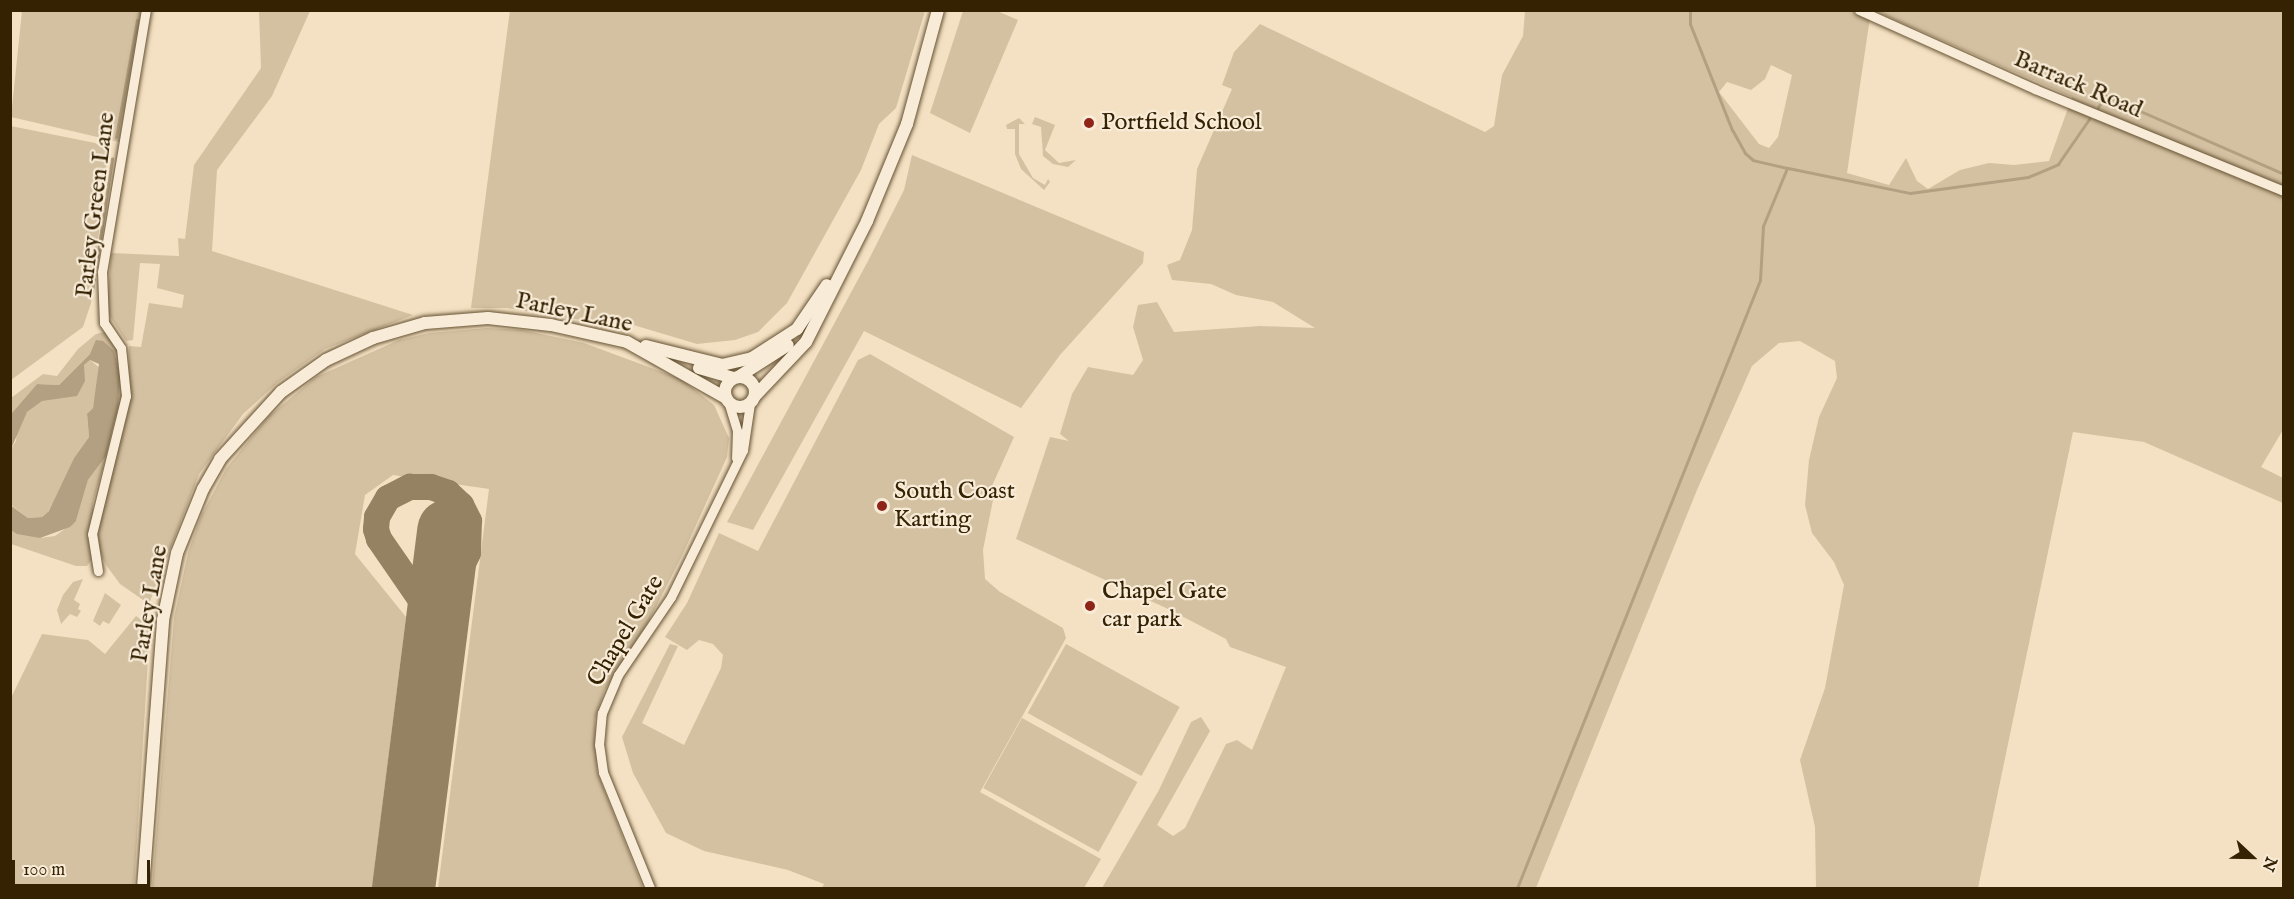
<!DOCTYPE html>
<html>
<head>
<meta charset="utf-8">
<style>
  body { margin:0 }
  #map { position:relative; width:2294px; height:899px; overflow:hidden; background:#f4e1c3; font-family:"IM FELL English",serif }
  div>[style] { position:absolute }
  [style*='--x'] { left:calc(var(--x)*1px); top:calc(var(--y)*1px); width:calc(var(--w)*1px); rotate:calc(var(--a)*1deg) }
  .green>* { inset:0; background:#d4c1a2; transform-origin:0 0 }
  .water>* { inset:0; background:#b3a082 }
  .stream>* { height:3px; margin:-1.5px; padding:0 1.5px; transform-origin:1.5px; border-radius:1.5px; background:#b3a082 }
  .taxiway>* { height:26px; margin:-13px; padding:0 13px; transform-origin:13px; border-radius:13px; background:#948263 }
  .runway>* { height:63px; margin:-31.5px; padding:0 31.5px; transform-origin:31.5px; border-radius:31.5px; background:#948263 }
  .roads { filter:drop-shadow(0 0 2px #655233) drop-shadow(0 0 2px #655233) }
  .minor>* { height:9px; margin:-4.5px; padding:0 4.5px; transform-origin:4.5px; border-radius:4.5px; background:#f8ecd8 }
  .secondary>* { height:12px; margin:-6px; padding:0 6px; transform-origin:6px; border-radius:6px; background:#f8ecd8 }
  .secondary>.ring { margin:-6px; padding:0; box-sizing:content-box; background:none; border:12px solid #f8ecd8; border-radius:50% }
  .dots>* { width:16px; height:16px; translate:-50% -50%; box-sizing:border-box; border:3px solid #f8ecd8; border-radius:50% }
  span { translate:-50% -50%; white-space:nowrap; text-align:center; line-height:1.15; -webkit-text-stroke:4.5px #f8ecd8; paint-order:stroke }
  .street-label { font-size:24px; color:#352203 }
  .poi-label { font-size:24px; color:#352203 }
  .left { translate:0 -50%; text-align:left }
  .frame { position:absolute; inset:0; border:12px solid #352203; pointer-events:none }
  .north { position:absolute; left:2222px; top:827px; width:60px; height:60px; -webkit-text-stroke:4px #f8ecd8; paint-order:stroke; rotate:112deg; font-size:16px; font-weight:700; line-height:24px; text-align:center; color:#352203 }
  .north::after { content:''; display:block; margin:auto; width:21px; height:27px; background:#352203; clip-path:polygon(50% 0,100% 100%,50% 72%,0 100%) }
  .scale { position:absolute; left:12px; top:860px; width:138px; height:27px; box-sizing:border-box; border:3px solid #352203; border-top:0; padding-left:8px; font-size:18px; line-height:21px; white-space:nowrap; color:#352203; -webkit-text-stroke:4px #f8ecd8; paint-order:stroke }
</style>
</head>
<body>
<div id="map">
  <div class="green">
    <div style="clip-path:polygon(510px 10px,925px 10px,925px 11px,896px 108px,879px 124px,861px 170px,787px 303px,758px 332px,735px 340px,697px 344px,620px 321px,607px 324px,507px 308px,471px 308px)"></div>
    <div style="clip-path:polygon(22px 11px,142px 11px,119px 142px,11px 117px)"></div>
    <div style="clip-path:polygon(259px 11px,310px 11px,272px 96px,217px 170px,212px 251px,413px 315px,325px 349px,277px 383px,243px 414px,199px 474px,149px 604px,120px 584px,106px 565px,98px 548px,97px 527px,128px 400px,129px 346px,141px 347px,149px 303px,182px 308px,184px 295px,157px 288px,160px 264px,140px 263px,133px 340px,126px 341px,107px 312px,111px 253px,179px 256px,178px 238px,185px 239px,194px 165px,261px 68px)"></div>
    <div style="clip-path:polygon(963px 11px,997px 11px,1018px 20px,970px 133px,930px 113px)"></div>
    <div style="clip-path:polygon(evenodd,1525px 11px,1871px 11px,1847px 173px,1889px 185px,1906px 158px,1917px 181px,1928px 189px,1960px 170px,1989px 163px,2014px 165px,2049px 161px,2072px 97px,1875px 11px,2283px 11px,2284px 428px,2261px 467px,2283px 478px,2283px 503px,2144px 442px,2073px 432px,1978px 888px,1816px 888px,1815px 827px,1800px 760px,1825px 688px,1844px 585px,1834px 562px,1812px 533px,1805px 505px,1809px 460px,1819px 417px,1837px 378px,1835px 361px,1800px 341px,1779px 343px,1752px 366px,1697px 490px,1536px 888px,1102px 888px,1159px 790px,1191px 722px,1201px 717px,1210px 731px,1157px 825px,1173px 836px,1185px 828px,1226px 744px,1237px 740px,1252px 750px,1286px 667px,1230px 647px,1226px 639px,1166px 608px,1016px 539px,1050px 437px,1069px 441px,1060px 434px,1072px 394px,1088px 367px,1133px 375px,1143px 360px,1133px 327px,1138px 305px,1157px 302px,1174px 332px,1260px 326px,1315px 328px,1273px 302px,1236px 295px,1211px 284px,1172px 280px,1167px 265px,1180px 260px,1192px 230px,1197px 169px,1232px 89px,1222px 85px,1234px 52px,1260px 24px,1485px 132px,1494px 126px,1502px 75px,1523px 36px,1525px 11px,1771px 65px,1792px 75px,1778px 137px,1769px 148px,1759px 144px,1719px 92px,1727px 82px,1751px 90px,1765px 79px,1771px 65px)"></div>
    <div style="clip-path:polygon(1035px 117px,1055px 125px,1045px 150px,1059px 163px,1076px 160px,1068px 167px,1053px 164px,1043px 156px,1041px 127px,1032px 124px)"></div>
    <div style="clip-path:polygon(1019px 118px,1025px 124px,1019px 124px,1019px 154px,1033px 178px,1045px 185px,1048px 179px,1050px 182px,1044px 190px,1021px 169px,1015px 154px,1015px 129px,1007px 129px,1006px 125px)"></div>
    <div style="clip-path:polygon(11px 126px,95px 143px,108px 151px,91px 303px,83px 327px,11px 380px)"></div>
    <div style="clip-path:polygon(912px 155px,1144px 252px,1143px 263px,1060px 355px,1021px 408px,864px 331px,753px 530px,727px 522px,868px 261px,904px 190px)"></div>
    <div style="clip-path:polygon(487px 328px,522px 330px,584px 343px,681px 379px,714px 405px,729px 438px,727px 457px,682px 556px,647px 624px,604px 691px,595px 720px,597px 772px,643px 888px,438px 888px,489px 489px,393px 475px,365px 495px,355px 554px,406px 617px,372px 888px,152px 888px,174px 618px,188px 553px,201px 516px,226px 469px,268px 417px,316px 377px,399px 340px,429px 333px)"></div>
    <div style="clip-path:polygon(105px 332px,118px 348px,123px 397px,93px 502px,92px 559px,87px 566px,76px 566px,11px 544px,11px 530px,40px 538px,55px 536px,76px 521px,88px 480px,106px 456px,114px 430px,120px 376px,115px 355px,90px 354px,59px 385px,37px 384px,11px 414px,11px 398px,43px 374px,57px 376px,78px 349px,96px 334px)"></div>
    <div style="clip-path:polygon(870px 354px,1014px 437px,987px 497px,993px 500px,983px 550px,985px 579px,1000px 592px,1063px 628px,1066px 638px,980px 792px,1101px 859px,1084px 888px,822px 888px,824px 884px,788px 870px,704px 851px,666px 833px,633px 773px,622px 737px,670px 644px,678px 646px,642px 723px,684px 745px,721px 668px,723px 655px,713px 644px,699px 640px,687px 650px,665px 637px,687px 603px,719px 533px,758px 551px,858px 360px)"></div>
    <div style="clip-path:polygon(90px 360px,100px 368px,93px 408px,87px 416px,89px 437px,74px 458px,54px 506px,42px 517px,28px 518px,11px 505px,11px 449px,16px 441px,17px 426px,27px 412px)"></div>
    <div style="clip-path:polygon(83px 579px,74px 600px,80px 604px,78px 609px,81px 611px,77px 617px,70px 614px,61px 624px,57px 610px,63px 595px,73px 582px)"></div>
    <div style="clip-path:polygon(105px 593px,121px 605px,109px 624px,103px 621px,100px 626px,93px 621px)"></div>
    <div style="clip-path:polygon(136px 616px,150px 626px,134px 888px,11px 888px,11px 698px,42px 634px,88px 640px,105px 654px)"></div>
    <div style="left:1066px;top:644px;width:130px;height:79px;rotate:29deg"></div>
    <div style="left:1022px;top:718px;width:132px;height:80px;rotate:29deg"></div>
  </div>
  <div class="water">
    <div style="clip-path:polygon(96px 340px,103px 341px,114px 351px,120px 376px,118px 407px,106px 456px,88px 480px,76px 521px,70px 527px,40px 538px,17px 534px,11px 530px,10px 505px,28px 518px,42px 517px,49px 511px,74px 458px,89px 437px,87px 414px,93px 408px,99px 364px,90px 360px,84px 365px,85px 381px,77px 396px,42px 401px,27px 412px,11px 449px,11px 414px,37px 384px,59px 385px,90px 354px)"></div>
  </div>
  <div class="stream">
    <div style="--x:2098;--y:107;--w:14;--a:-54"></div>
    <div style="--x:2106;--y:96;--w:194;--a:23.7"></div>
    <div style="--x:116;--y:137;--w:119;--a:-79.8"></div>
    <div style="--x:1788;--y:168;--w:125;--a:11.6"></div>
    <div style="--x:1910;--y:193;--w:119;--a:-7.7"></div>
    <div style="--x:2028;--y:177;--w:33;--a:-23"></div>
    <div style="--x:2058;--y:164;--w:55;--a:-55.4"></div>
    <div style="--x:92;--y:291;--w:134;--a:-81.4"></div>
    <div style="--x:1517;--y:888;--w:655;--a:-68.21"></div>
    <div style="--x:1760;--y:280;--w:54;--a:-86.8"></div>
    <div style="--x:1763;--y:226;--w:63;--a:-67.5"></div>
    <div style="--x:1787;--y:168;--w:35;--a:-167"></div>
    <div style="--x:1753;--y:160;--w:11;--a:-139"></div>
    <div style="--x:1745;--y:153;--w:26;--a:-119"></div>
    <div style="--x:1732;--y:130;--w:114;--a:-111.6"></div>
    <div style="--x:1690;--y:24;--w:14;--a:-90"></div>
  </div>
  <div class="taxiway">
    <div style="--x:434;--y:633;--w:20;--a:-101"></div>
    <div style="--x:430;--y:613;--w:90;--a:-124.6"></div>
    <div style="--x:379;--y:539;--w:10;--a:-107"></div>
    <div style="--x:376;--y:529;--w:12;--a:-85"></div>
    <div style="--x:377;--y:517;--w:22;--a:-60"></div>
    <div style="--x:388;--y:498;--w:25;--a:-27"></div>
    <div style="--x:410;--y:487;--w:21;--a:0"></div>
    <div style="--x:431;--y:487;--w:18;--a:19"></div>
    <div style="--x:448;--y:493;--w:18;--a:43"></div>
    <div style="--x:461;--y:505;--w:18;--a:63"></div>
    <div style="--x:469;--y:521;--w:32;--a:92"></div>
    <div style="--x:468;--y:553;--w:74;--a:115.5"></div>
  </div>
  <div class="runway">
    <div style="--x:403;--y:888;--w:361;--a:-82.8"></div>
  </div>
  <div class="roads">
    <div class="minor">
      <div style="--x:1859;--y:10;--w:193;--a:24.2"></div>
      <div style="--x:2035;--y:89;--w:269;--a:22.3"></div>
      <div style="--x:728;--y:401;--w:31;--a:73"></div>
      <div style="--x:737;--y:431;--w:27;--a:92"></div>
      <div style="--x:98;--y:571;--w:37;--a:-99"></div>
      <div style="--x:92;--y:534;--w:142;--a:-76.2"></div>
      <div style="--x:126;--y:396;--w:48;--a:-95.9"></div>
      <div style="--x:121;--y:348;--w:30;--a:-124"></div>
      <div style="--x:104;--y:323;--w:51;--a:-92.2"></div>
      <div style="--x:102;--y:272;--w:266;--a:-80.5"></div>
      <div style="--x:650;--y:888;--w:125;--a:-112.1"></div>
      <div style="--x:603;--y:772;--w:27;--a:-98"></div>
      <div style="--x:599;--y:745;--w:32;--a:-85"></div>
      <div style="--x:602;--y:713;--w:41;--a:-67.2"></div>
      <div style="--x:618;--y:675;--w:94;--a:-55.8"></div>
      <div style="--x:671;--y:597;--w:164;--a:-63.9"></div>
      <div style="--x:743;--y:450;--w:48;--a:-81.5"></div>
    </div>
    <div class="secondary">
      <div style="--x:646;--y:346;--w:78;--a:14"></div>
      <div style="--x:722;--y:365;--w:31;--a:-13"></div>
      <div style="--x:752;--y:358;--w:54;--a:-32.8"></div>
      <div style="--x:797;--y:329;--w:53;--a:-55.7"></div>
      <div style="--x:699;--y:368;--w:36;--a:16"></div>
      <div class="ring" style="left:725px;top:377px;width:18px;height:18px"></div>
      <div style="--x:738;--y:377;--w:59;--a:-32.6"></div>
      <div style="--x:755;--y:396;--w:74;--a:-46.6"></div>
      <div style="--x:806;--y:342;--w:136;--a:-63.2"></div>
      <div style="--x:867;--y:221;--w:105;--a:-67.6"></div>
      <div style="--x:907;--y:124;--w:118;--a:-74.8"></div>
      <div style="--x:143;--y:888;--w:269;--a:-85.7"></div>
      <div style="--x:163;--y:620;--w:68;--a:-78.2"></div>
      <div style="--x:177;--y:553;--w:69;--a:-67.9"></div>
      <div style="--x:203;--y:489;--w:34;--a:-60"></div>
      <div style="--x:220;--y:459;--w:91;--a:-47.7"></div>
      <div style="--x:281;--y:392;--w:55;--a:-35.4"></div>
      <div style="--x:326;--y:360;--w:52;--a:-25.1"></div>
      <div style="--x:373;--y:338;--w:54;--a:-16.1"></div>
      <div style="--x:425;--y:323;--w:63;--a:-4.5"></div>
      <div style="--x:488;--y:318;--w:63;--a:6.3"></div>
      <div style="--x:551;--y:325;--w:78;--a:12.6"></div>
      <div style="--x:627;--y:342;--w:114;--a:29.5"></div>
    </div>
  </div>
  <div class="dots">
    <div style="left:1089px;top:123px;background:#8f2418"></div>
    <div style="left:882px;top:506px;background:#8f2418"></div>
    <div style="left:1090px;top:606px;background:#8f2418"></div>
  </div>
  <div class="street-label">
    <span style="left:2078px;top:85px;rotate:23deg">Barrack Road</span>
    <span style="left:96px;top:205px;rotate:-83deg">Parley Green Lane</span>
    <span style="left:574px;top:313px;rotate:12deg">Parley Lane</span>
    <span style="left:150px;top:604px;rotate:-80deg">Parley Lane</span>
    <span style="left:626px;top:631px;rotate:-59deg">Chapel Gate</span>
  </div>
  <div class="poi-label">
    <span class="left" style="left:1101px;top:123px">Portfield School</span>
    <span class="left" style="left:894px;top:506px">South Coast<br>Karting</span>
    <span class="left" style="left:1102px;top:606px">Chapel Gate<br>car park</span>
  </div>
  <div class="frame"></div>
  <div class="north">N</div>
  <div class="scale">100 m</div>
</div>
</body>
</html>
